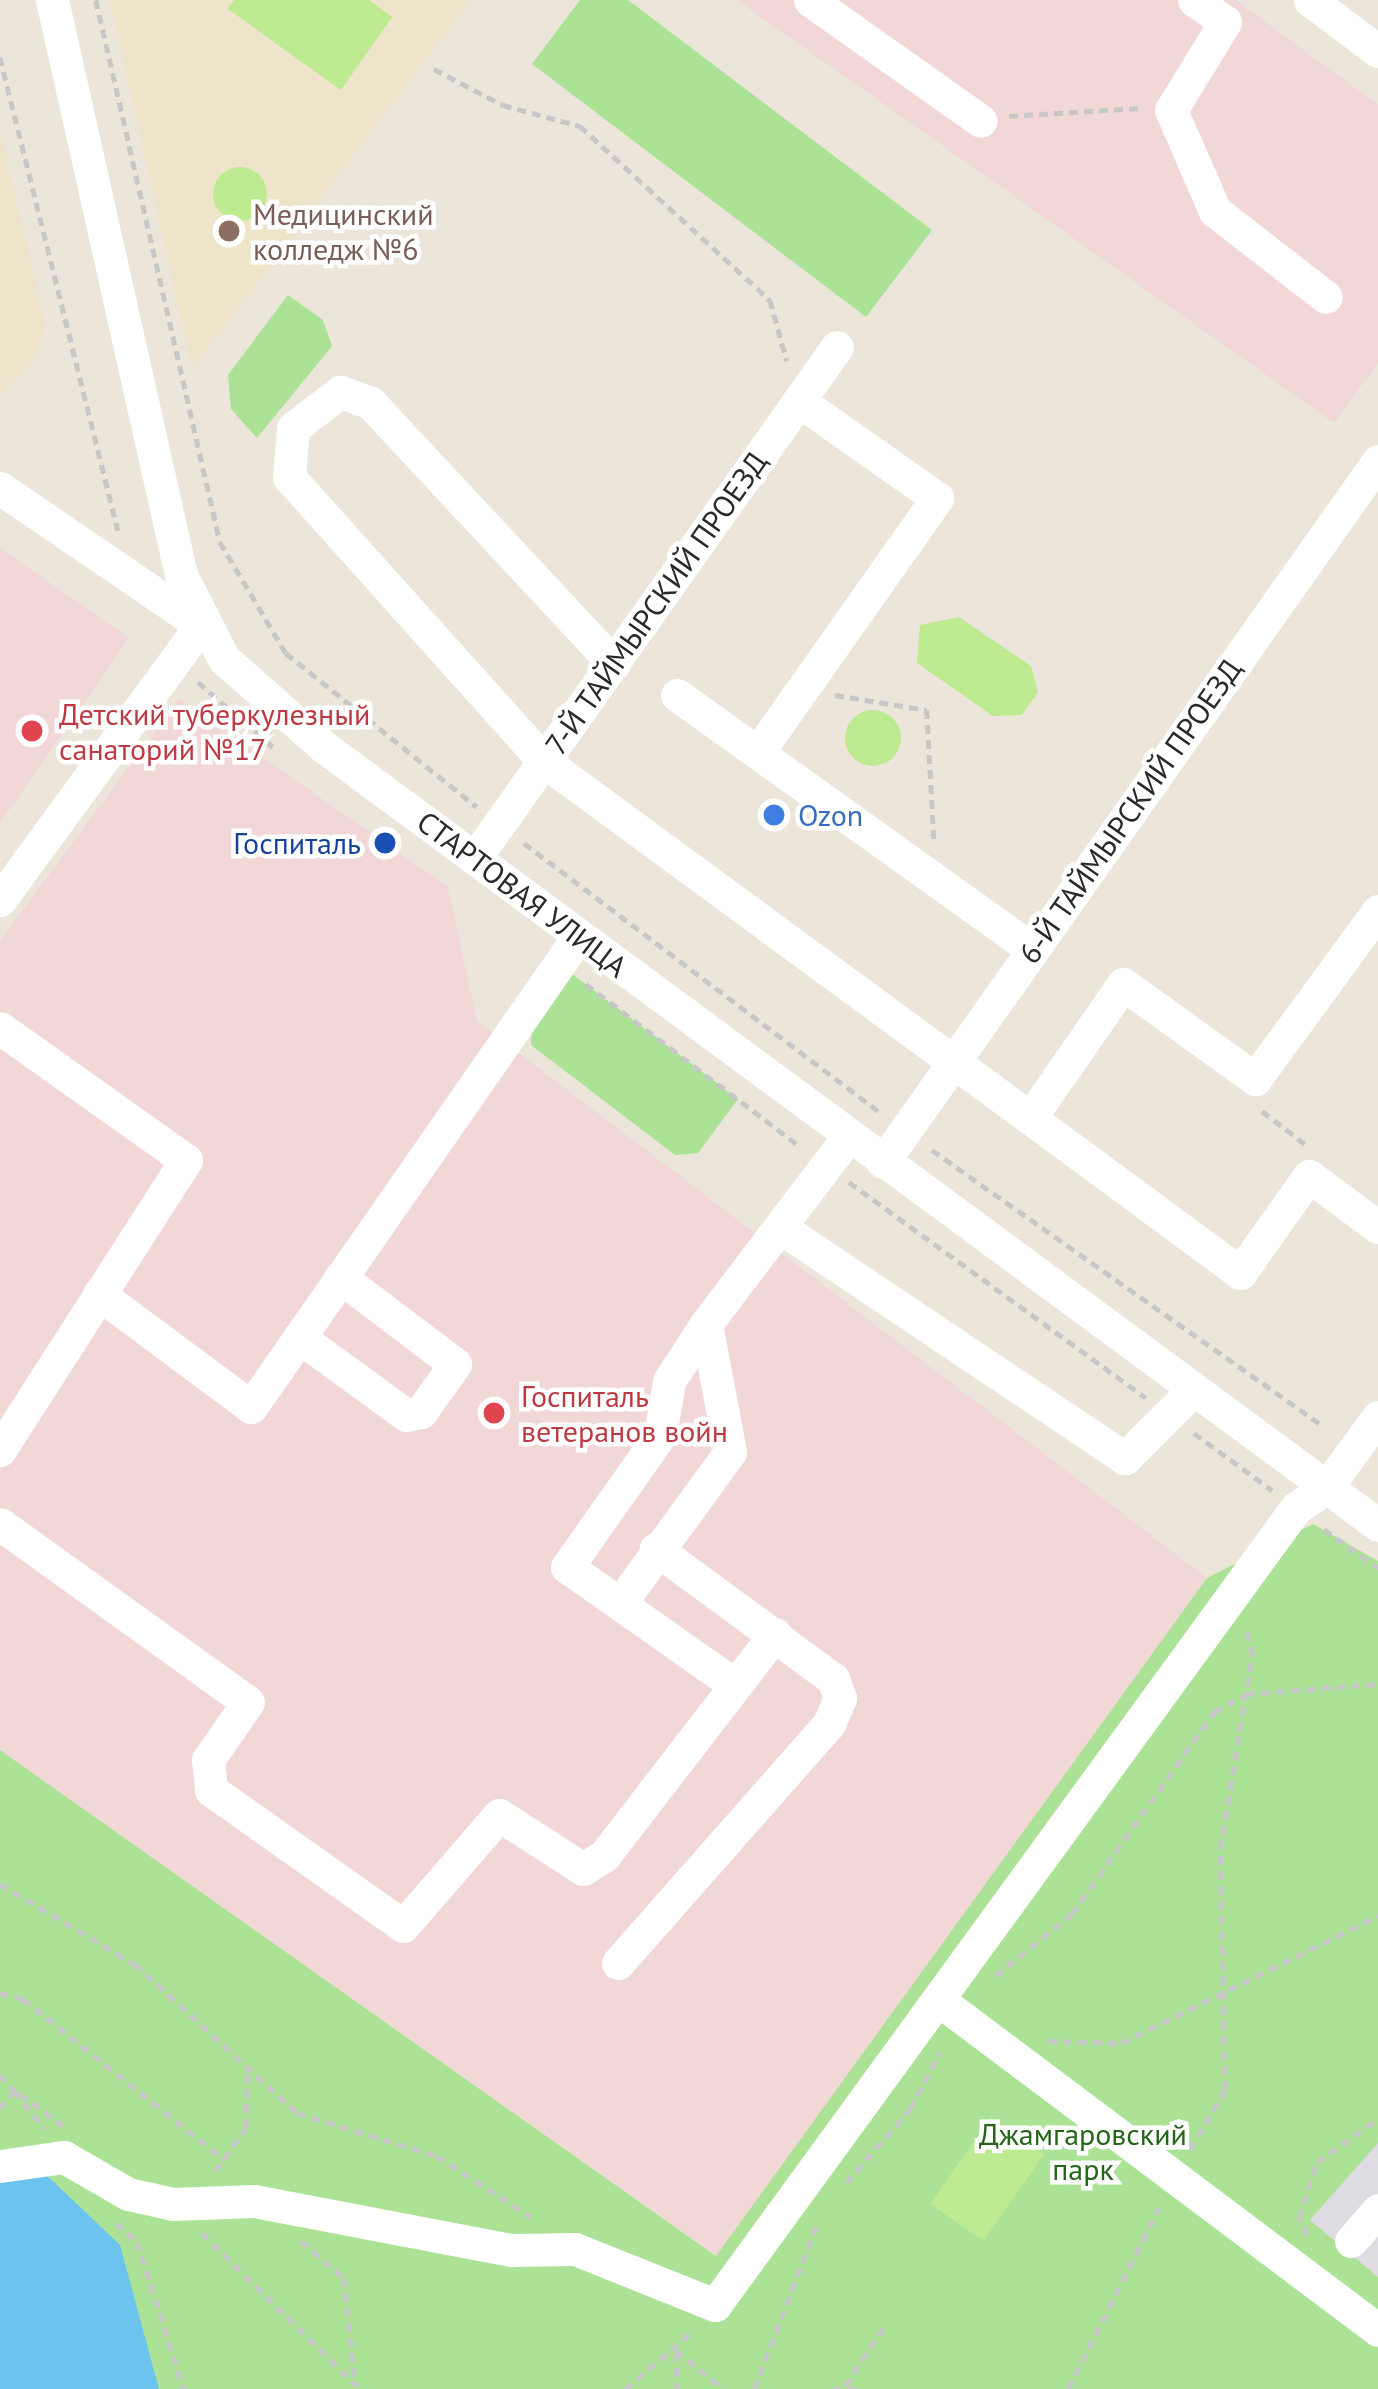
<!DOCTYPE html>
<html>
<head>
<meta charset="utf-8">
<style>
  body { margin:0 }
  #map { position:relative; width:1378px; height:2389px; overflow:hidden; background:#ebe5da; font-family:"PT Sans",sans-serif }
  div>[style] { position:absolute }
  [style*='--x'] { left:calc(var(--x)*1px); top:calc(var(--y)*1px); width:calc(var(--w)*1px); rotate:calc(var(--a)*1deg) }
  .industrial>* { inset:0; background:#dedbe3 }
  .education>* { inset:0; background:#ede4c9 }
  .medical>* { inset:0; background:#f2d7d7 }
  .green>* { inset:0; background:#abe296 }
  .pitch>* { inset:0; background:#beea91; transform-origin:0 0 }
  .round { border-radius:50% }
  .water>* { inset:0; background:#6cc3ee }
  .path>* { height:4.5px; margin-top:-2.25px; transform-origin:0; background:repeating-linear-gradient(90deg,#c7c7c7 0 9px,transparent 0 15px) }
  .minor>* { height:33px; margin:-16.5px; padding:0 16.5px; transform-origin:16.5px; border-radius:16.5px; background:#fff }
  .dots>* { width:33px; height:33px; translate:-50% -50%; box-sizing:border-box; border:6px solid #fff; border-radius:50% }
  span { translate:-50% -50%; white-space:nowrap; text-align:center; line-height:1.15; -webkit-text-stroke:9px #fff; paint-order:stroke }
  .education-label { font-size:30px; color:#785e54 }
  .left { translate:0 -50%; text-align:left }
  .street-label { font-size:30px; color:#292929 }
  .health-label { font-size:30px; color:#be3a42 }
  .shop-label { font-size:30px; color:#366cbe }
  .transit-label { font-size:30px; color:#164399 }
  .right { translate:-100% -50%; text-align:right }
  .park-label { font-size:30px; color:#246519 }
</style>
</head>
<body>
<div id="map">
  <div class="industrial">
    <div style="clip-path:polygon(1378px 2143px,1378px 2277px,1310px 2220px)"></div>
  </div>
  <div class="education">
    <div style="clip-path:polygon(110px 0,471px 0,192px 369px,131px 94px)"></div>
    <div style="clip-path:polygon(0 131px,45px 323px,37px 359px,0 395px)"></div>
  </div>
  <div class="medical">
    <div style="clip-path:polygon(737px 0,1236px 0,1378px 105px,1378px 363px,1334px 423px)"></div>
    <div style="clip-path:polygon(0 548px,129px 638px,0 823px)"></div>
    <div style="clip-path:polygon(179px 699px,448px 887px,477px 1021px,1207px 1578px,717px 2256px,0 1750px,0 941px)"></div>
  </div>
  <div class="green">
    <div style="clip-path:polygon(580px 0,628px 0,932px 230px,866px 317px,532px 64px)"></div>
    <div style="clip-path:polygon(288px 295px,323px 320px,332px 346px,257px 438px,231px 409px,228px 375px)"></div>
    <div style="clip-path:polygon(571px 973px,738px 1099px,698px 1153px,675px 1155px,531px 1045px,532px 1026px)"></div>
    <div style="clip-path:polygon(1313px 1524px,1378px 1561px,1378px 2143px,1310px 2220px,1378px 2277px,1378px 2389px,0 2389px,0 1750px,716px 2256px,1207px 1578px)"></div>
  </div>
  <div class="pitch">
    <div style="clip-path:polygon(234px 0,369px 0,392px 17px,341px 90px,228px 9px)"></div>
    <div class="round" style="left:213px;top:167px;width:54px;height:54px"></div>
    <div style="clip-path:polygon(959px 617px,1031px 666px,1038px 692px,1022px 715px,993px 716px,917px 663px,920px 625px)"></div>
    <div class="round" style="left:845px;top:710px;width:56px;height:56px"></div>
    <div style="left:991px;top:2117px;width:65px;height:106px;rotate:35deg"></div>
  </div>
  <div class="water">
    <div style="clip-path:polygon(38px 2167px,120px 2245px,159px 2389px,0 2389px,0 2183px)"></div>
  </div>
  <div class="path">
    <div style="--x:96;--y:0;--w:556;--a:77.11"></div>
    <div style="--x:220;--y:542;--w:129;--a:59.3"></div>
    <div style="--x:286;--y:653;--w:245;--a:38.9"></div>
    <div style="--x:0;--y:57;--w:488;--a:76"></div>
    <div style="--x:434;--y:69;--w:78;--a:27.6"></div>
    <div style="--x:503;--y:105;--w:80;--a:15.3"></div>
    <div style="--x:580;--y:126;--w:258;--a:42.5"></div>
    <div style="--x:770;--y:300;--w:63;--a:74.4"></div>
    <div style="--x:1009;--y:116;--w:132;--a:-3.5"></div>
    <div style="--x:198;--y:682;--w:102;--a:41"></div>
    <div style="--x:835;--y:695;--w:93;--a:9.3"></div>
    <div style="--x:927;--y:710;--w:129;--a:86.9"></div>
    <div style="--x:524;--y:843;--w:445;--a:37.1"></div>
    <div style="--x:586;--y:984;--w:270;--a:37.2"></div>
    <div style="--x:1262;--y:1111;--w:54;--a:37.5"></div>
    <div style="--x:932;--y:1150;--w:474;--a:35.2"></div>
    <div style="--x:849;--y:1182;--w:367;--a:36"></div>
    <div style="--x:1194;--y:1433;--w:97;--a:36.2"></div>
    <div style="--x:1324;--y:1529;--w:67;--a:35.8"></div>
    <div style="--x:0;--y:1884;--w:157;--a:30.7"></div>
    <div style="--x:135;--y:1964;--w:220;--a:42.6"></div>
    <div style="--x:297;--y:2113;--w:146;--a:17.1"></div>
    <div style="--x:437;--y:2156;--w:112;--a:33"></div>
    <div style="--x:995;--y:1976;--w:99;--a:-38.8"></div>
    <div style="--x:1072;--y:1914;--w:247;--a:-54.9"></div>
    <div style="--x:1214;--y:1712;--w:37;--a:-29"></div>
    <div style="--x:1246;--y:1694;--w:132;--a:-4.3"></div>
    <div style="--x:0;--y:1993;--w:24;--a:15"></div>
    <div style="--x:23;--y:1999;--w:258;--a:38.6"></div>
    <div style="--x:1048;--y:2041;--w:73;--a:1.6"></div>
    <div style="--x:1121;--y:2043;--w:287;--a:-26.3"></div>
    <div style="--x:0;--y:2075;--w:22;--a:47"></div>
    <div style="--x:15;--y:2091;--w:23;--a:131"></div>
    <div style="--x:15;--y:2091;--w:48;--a:52.7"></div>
    <div style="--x:20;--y:2094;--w:54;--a:36"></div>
    <div style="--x:1190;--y:2150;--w:69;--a:-59.7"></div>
    <div style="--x:1225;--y:2090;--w:241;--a:-91.2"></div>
    <div style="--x:1220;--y:1849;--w:196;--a:-80.6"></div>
    <div style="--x:1252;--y:1656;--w:28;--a:-103"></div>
    <div style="--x:215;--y:2171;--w:53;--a:-54.2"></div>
    <div style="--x:246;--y:2128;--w:54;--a:-88.9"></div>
    <div style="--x:846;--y:2183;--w:98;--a:-49.1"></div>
    <div style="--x:910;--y:2109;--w:64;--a:-62.2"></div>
    <div style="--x:116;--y:2223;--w:28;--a:42"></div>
    <div style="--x:137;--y:2242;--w:154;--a:72.3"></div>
    <div style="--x:202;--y:2233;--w:222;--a:44.6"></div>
    <div style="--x:1307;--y:2235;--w:19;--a:-115"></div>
    <div style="--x:1299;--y:2218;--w:59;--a:-72.2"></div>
    <div style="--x:1317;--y:2162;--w:75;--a:-35.2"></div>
    <div style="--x:301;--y:2241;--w:57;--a:40.7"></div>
    <div style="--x:344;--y:2278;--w:106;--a:84"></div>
    <div style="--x:676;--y:2350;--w:61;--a:39.7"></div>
    <div style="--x:676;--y:2353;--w:36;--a:88"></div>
    <div style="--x:845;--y:2386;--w:69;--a:-56.8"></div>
    <div style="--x:625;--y:2389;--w:89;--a:-40.5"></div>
    <div style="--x:754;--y:2389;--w:180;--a:-69.1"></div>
    <div style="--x:833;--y:2389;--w:28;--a:0"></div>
    <div style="--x:1068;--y:2389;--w:203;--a:-63.4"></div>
  </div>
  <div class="minor">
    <div style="--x:52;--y:0;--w:589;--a:77.36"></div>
    <div style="--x:181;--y:575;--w:94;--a:62.9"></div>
    <div style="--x:224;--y:659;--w:133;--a:41.3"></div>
    <div style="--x:324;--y:747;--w:1310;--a:36.43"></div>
    <div style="--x:810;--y:0;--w:209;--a:35.3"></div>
    <div style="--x:1194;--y:0;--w:38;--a:35"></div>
    <div style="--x:1225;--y:22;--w:103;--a:121.5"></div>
    <div style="--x:1171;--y:110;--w:110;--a:66.5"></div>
    <div style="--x:1215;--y:211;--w:140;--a:37.8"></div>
    <div style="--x:1310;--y:0;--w:85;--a:36.9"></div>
    <div style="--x:0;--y:488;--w:243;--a:34.3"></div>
    <div style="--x:201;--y:625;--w:341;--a:126.2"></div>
    <div style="--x:614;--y:664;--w:357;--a:-133"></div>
    <div style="--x:371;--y:403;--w:33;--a:-160"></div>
    <div style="--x:340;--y:392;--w:59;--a:142.5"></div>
    <div style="--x:293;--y:428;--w:49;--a:94.7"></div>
    <div style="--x:289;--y:477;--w:383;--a:48.1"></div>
    <div style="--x:545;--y:762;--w:602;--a:36.28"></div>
    <div style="--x:1030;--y:1118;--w:163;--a:-55.2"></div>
    <div style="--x:1123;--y:984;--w:163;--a:35.7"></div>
    <div style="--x:1255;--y:1079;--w:208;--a:-53.8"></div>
    <div style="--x:677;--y:695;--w:437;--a:35.6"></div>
    <div style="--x:758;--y:752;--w:311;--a:-54.8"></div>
    <div style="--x:937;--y:498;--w:169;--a:-144.9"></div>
    <div style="--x:475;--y:858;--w:626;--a:-54.69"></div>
    <div style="--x:0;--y:1028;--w:228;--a:35.4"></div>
    <div style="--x:186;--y:1160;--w:345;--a:122.7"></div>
    <div style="--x:1030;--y:1118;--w:261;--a:36.4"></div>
    <div style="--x:1240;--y:1273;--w:119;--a:-54.6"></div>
    <div style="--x:1309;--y:1176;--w:86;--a:36.5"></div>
    <div style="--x:883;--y:1162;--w:858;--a:-54.77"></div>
    <div style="--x:781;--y:1228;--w:414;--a:33.8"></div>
    <div style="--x:1125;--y:1458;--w:95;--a:-45"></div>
    <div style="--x:99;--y:1294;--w:189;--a:36.6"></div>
    <div style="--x:251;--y:1407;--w:573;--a:-55.17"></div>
    <div style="--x:299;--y:1337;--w:132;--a:36.1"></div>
    <div style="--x:406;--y:1415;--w:15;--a:-11"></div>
    <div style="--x:421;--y:1412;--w:59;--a:-54.7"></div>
    <div style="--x:455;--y:1364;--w:144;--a:-142.9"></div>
    <div style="--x:0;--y:1524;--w:305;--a:35.7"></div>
    <div style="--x:248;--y:1702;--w:70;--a:124.6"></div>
    <div style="--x:208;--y:1760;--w:30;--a:84"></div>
    <div style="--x:211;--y:1790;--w:235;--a:35.3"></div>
    <div style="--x:403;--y:1926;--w:147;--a:-49.1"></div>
    <div style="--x:499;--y:1815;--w:100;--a:32.7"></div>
    <div style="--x:583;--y:1869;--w:25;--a:-32"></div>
    <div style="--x:604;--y:1856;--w:280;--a:-52.4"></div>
    <div style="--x:621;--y:1602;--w:185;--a:-54"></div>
    <div style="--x:730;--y:1452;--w:130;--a:-100.6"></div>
    <div style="--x:735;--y:1685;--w:205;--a:-144.9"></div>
    <div style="--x:567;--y:1567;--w:161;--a:-54.8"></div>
    <div style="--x:660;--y:1435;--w:55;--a:-80.5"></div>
    <div style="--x:669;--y:1381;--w:68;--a:-57"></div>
    <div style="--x:706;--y:1324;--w:235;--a:-52.8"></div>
    <div style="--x:618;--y:1963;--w:319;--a:-48.6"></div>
    <div style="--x:829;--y:1724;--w:28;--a:-67"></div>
    <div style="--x:840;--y:1698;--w:20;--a:-110"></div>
    <div style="--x:833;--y:1679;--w:220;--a:-143.7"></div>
    <div style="--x:940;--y:2001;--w:548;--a:36.91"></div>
    <div style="--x:0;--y:2166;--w:65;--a:-8"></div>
    <div style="--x:64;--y:2157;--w:74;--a:30"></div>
    <div style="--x:128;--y:2194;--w:46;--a:12.5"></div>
    <div style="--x:173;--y:2204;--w:81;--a:-2.1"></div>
    <div style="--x:254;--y:2201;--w:263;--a:10.8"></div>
    <div style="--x:512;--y:2250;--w:63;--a:-0.9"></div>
    <div style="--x:575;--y:2249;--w:151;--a:21.8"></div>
    <div style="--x:715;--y:2305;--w:986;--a:-53.91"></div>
    <div style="--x:1296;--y:1508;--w:36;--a:-34"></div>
    <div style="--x:1326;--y:1488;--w:88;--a:-53.8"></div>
    <div style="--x:1351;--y:2241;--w:41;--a:-48.9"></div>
  </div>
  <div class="dots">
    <div style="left:229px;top:231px;background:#8d6e63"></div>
    <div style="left:32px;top:731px;background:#e0444e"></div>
    <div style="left:774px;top:815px;background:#3f7fe0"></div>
    <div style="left:385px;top:843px;background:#1a4fb4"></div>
    <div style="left:494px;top:1413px;background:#e0444e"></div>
  </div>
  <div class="education-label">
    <span class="left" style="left:253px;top:231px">Медицинский<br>колледж №6</span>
  </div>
  <div class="street-label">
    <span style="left:656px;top:603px;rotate:-55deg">7-Й ТАЙМЫРСКИЙ ПРОЕЗД</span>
    <span style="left:1130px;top:811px;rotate:-55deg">6-Й ТАЙМЫРСКИЙ ПРОЕЗД</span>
    <span style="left:522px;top:894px;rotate:37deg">СТАРТОВАЯ УЛИЦА</span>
  </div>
  <div class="health-label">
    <span class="left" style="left:59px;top:731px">Детский туберкулезный<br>санаторий №17</span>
    <span class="left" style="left:521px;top:1413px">Госпиталь<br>ветеранов войн</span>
  </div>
  <div class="shop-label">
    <span class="left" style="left:798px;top:815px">Ozon</span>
  </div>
  <div class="transit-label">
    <span class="right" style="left:361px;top:843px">Госпиталь</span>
  </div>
  <div class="park-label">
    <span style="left:1083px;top:2151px">Джамгаровский<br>парк</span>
  </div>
</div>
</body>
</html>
